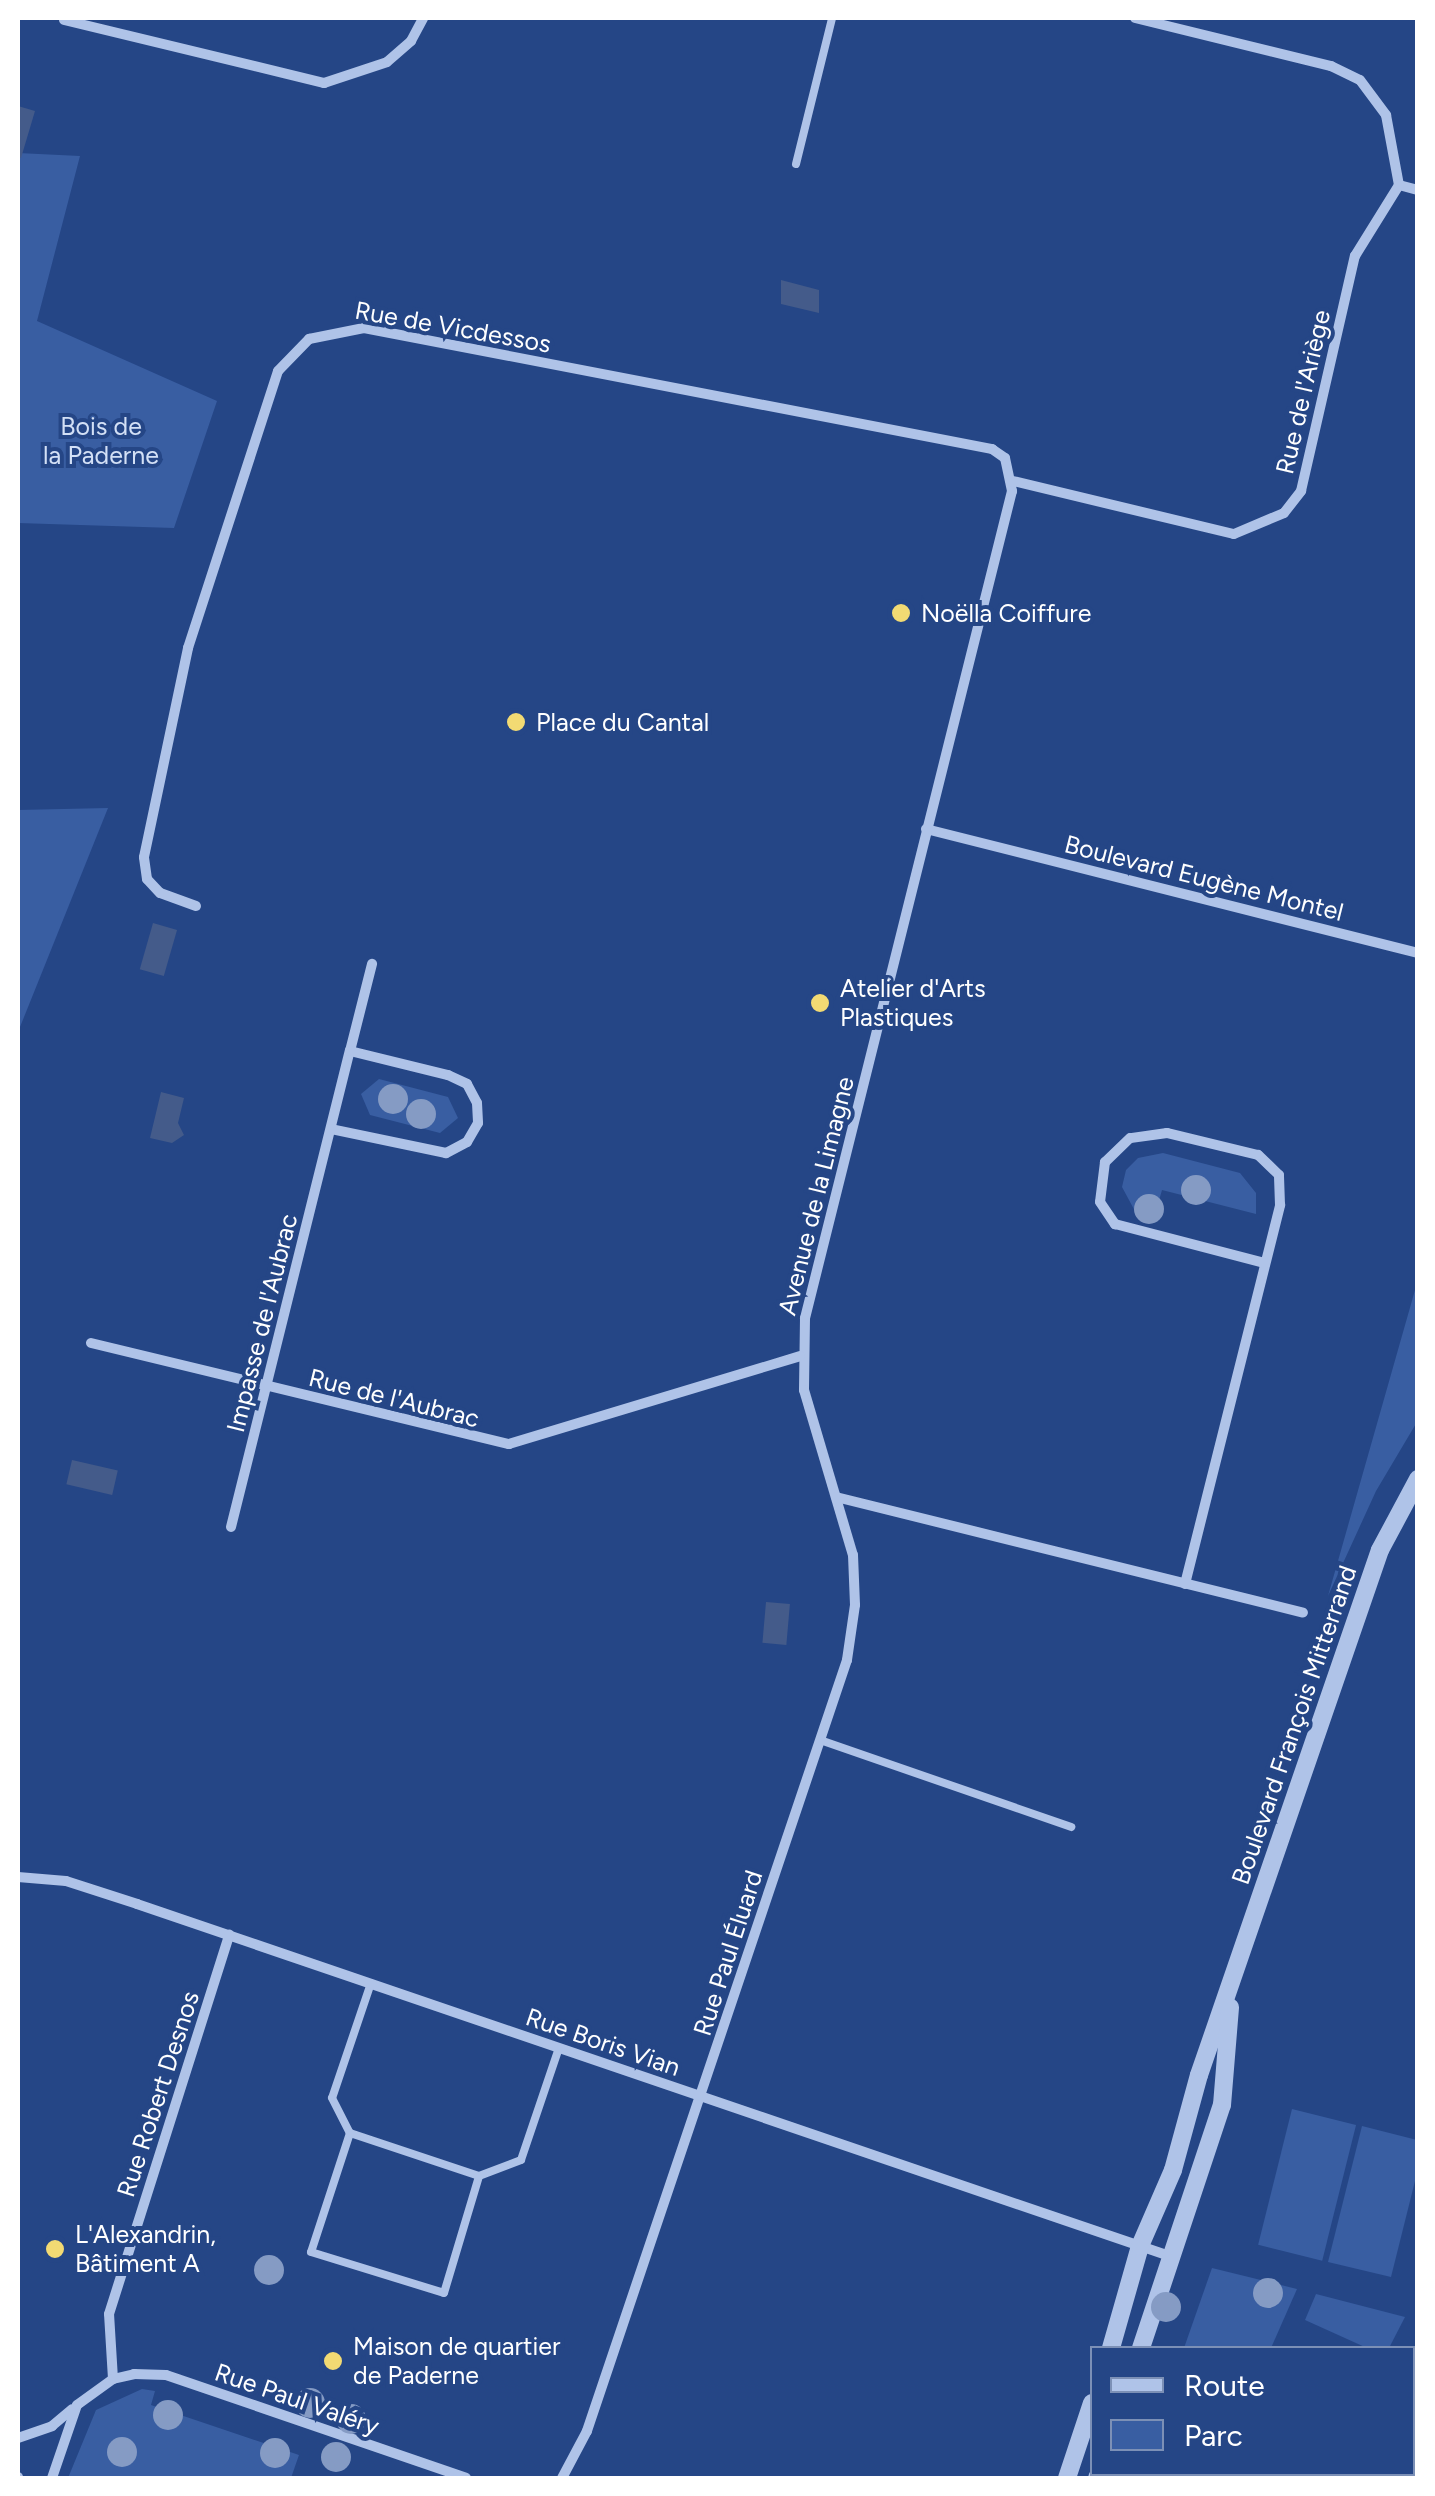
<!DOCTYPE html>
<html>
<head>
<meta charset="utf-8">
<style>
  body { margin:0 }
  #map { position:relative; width:1435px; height:2496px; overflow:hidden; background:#254686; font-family:Figtree,sans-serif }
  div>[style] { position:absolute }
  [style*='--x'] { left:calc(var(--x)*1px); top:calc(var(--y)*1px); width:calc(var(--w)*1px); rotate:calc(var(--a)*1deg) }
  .green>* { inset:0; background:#395ea2; transform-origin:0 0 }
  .water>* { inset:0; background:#445b8a; transform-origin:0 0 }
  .service>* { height:8px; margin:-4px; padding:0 4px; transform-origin:4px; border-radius:4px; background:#afc3e8 }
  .minor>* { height:10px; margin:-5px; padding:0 5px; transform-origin:5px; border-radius:5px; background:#afc3e8 }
  .tertiary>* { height:18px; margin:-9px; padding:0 9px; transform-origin:9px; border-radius:9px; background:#afc3e8 }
  .trees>* { width:30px; height:30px; margin:-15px; border-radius:50%; background:#859bc4 }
  .dots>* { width:28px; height:28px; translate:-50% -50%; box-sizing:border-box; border:5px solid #254686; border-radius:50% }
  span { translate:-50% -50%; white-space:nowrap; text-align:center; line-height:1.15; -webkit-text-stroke:8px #254686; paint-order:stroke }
  .street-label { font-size:25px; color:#fff }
  .park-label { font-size:25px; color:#d3e0f6 }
  .poi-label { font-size:25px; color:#fff }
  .left { translate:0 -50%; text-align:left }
  .frame { position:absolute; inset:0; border:20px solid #fff; pointer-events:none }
  .legend { position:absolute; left:1090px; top:2346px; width:325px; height:130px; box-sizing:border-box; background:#254686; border:2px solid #7c90b6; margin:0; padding:12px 18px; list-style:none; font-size:30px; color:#fff }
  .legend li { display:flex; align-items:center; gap:20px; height:50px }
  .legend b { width:50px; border:2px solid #7c90b6 }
</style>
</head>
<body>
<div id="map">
  <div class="green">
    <div style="clip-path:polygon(18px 153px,80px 156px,37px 321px,217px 401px,174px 528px,18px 523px)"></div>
    <div style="clip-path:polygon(108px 808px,18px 1032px,18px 810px)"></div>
    <div style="clip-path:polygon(379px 1079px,448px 1097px,458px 1118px,440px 1133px,370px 1115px,361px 1094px)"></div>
    <div style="clip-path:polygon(1163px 1153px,1240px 1173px,1256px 1193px,1256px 1214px,1162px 1190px,1154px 1218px,1136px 1213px,1122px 1187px,1126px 1170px,1138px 1158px)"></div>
    <div style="clip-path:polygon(1417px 1283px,1417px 1422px,1376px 1491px,1328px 1596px)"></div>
    <div style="left:1292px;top:2109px;width:66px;height:140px;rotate:14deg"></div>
    <div style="clip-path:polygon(1362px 2126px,1417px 2140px,1417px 2173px,1391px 2277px,1328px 2262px)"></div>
    <div style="clip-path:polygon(1212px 2268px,1297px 2289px,1271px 2348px,1184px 2348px)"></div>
    <div style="clip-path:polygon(1316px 2294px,1405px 2317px,1389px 2348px,1367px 2348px,1305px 2320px)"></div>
    <div style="clip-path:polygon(142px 2389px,155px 2391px,151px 2405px,299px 2455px,291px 2478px,68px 2478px,96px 2410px)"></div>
    <div style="clip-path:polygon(1139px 2474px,1217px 2474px,1137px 2478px)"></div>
    <div style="clip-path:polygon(1334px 2474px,1332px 2478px,1238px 2476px,1239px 2474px)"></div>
  </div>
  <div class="water">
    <div style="clip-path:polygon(18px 106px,35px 111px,21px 158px,18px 157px)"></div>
    <div style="clip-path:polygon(781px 280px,819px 290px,819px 313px,781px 304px)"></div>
    <div style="left:153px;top:923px;width:25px;height:48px;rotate:16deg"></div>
    <div style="clip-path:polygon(161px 1092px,184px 1098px,178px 1123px,184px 1135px,172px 1143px,150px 1138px)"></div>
    <div style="left:72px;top:1460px;width:47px;height:25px;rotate:13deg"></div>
    <div style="left:766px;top:1602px;width:24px;height:41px;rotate:5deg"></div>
  </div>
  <div class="service">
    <div style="--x:796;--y:164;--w:150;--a:-76.1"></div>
    <div style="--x:820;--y:1740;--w:266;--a:19.1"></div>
    <div style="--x:371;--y:1983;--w:121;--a:108.7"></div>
    <div style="--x:332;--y:2098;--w:39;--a:63"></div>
    <div style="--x:350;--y:2133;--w:125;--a:108.1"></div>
    <div style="--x:311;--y:2252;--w:139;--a:17.1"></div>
    <div style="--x:444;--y:2293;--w:122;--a:-73.3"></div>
    <div style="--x:479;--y:2176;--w:45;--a:-20.9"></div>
    <div style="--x:521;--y:2160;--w:118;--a:-71.3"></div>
    <div style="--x:350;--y:2133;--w:136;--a:18.4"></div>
  </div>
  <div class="minor">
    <div style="--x:1135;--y:18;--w:202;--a:13.8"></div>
    <div style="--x:1331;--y:66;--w:32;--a:26"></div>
    <div style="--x:1360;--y:80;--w:44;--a:53.4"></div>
    <div style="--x:1386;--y:115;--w:71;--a:79.5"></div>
    <div style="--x:1399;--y:185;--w:20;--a:15"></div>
    <div style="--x:64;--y:20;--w:268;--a:13.6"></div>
    <div style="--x:324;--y:83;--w:66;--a:-18.4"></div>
    <div style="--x:387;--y:62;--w:32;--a:-41"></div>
    <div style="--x:411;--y:41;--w:26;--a:-62"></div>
    <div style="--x:1013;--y:481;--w:227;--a:13.5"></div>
    <div style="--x:1234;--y:534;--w:54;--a:-22.8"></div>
    <div style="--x:1284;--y:513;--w:28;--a:-52"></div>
    <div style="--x:1301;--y:491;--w:241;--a:-77.1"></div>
    <div style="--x:1355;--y:256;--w:84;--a:-58.2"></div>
    <div style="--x:926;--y:829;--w:507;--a:14.15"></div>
    <div style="--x:196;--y:906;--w:38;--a:-160"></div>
    <div style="--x:160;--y:893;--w:19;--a:-133"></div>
    <div style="--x:147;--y:879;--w:22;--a:-98"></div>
    <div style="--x:144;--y:857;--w:214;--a:-78.1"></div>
    <div style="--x:188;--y:648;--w:291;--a:-72"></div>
    <div style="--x:278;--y:371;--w:45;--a:-45.9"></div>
    <div style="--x:309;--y:339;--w:56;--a:-11.3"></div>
    <div style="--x:364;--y:328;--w:640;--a:10.91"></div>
    <div style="--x:992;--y:449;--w:16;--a:35"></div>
    <div style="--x:1005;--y:458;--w:34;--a:78"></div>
    <div style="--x:1012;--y:491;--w:853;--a:104.05"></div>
    <div style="--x:805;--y:1318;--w:72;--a:90.8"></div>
    <div style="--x:804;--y:1390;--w:172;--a:73.5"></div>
    <div style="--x:853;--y:1555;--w:50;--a:87.7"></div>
    <div style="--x:855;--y:1605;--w:56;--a:98.3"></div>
    <div style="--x:847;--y:1660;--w:814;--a:108.64"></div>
    <div style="--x:587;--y:2431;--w:53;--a:118"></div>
    <div style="--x:350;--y:1051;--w:90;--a:-75.8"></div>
    <div style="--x:91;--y:1343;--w:430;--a:13.6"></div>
    <div style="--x:509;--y:1444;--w:304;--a:-16.8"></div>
    <div style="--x:836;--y:1497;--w:481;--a:13.9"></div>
    <div style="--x:231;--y:1527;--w:491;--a:-76"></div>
    <div style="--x:350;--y:1051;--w:101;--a:13.8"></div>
    <div style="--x:448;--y:1075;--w:21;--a:25"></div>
    <div style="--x:467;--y:1084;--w:21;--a:62"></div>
    <div style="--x:477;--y:1103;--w:20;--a:87"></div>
    <div style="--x:478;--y:1123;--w:22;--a:120"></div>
    <div style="--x:467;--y:1142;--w:24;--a:152"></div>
    <div style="--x:446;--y:1153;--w:117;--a:-168.2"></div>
    <div style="--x:1185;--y:1584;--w:391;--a:-75.9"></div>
    <div style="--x:1280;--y:1205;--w:30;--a:-92"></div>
    <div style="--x:1279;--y:1175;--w:29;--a:-136"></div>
    <div style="--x:1258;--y:1155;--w:94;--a:-166.4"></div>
    <div style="--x:1167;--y:1133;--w:37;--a:172"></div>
    <div style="--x:1130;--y:1138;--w:35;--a:136"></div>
    <div style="--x:1105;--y:1162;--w:40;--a:97.1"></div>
    <div style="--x:1100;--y:1202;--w:27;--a:56"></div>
    <div style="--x:1115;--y:1224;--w:155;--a:14.6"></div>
    <div style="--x:18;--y:1877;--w:48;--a:4.8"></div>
    <div style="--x:66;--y:1881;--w:75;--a:17.9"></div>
    <div style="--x:137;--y:1904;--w:1094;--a:18.83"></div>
    <div style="--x:113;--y:2379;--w:65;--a:-93.5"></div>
    <div style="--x:109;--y:2314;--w:398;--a:-72.4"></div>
    <div style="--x:18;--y:2438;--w:36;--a:-19"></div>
    <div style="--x:52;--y:2426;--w:26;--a:-40"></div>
    <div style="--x:18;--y:2477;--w:1;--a:90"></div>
    <div style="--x:52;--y:2478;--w:77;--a:-71.1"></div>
    <div style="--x:77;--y:2405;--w:44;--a:-35.8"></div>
    <div style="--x:113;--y:2379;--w:22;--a:-13"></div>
    <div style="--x:134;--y:2374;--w:32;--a:2"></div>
    <div style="--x:166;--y:2375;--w:317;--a:18.9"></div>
  </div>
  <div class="tertiary">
    <div style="--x:1111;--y:2348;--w:106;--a:-74.1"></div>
    <div style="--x:1140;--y:2246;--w:83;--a:-66.5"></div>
    <div style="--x:1173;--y:2170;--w:98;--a:-74.7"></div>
    <div style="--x:1199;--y:2075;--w:555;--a:-70.98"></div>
    <div style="--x:1380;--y:1550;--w:81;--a:-61.8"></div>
    <div style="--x:1141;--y:2348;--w:256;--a:-71.6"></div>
    <div style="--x:1222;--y:2105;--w:98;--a:-85.3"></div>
    <div style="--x:1067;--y:2478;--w:79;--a:-71.6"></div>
    <div style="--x:1097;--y:2478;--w:4;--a:-63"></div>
  </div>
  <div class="trees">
    <div style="left:393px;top:1099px"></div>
    <div style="left:421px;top:1114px"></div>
    <div style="left:1196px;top:1190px"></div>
    <div style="left:1149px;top:1209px"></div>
    <div style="left:269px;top:2270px"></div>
    <div style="left:1268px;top:2293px"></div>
    <div style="left:1166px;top:2307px"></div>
    <div style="left:310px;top:2403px"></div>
    <div style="left:168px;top:2415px"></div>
    <div style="left:351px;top:2419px"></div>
    <div style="left:122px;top:2452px"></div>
    <div style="left:275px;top:2453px"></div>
    <div style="left:336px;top:2457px"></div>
  </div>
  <div class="dots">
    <div style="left:901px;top:613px;background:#f2da73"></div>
    <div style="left:516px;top:722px;background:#f2da73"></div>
    <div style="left:820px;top:1003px;background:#f2da73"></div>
    <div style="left:55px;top:2249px;background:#f2da73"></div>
    <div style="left:333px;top:2361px;background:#f2da73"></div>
  </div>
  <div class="street-label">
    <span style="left:453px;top:327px;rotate:10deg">Rue de Vicdessos</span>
    <span style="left:1303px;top:392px;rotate:-77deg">Rue de l'Ariège</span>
    <span style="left:1204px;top:878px;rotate:14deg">Boulevard Eugène Montel</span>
    <span style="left:816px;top:1196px;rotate:-76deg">Avenue de la Limagne</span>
    <span style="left:262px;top:1323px;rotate:-76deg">Impasse de l'Aubrac</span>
    <span style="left:394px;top:1398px;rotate:14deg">Rue de l'Aubrac</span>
    <span style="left:1294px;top:1725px;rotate:-71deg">Boulevard François Mitterrand</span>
    <span style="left:728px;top:1953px;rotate:-72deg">Rue Paul Éluard</span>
    <span style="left:603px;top:2042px;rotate:19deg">Rue Boris Vian</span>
    <span style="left:158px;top:2094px;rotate:-72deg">Rue Robert Desnos</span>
    <span style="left:297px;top:2399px;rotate:19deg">Rue Paul Valéry</span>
  </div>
  <div class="park-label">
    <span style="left:101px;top:441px">Bois de<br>la Paderne</span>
  </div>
  <div class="poi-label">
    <span class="left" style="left:921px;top:613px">Noëlla Coiffure</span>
    <span class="left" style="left:536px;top:722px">Place du Cantal</span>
    <span class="left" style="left:840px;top:1003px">Atelier d'Arts<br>Plastiques</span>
    <span class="left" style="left:75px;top:2249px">L'Alexandrin,<br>Bâtiment A</span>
    <span class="left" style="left:353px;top:2361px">Maison de quartier<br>de Paderne</span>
  </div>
  <div class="frame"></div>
  <ul class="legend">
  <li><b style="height:12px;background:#afc3e8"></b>Route</li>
  <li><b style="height:28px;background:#395ea2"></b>Parc</li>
  </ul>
</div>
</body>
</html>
